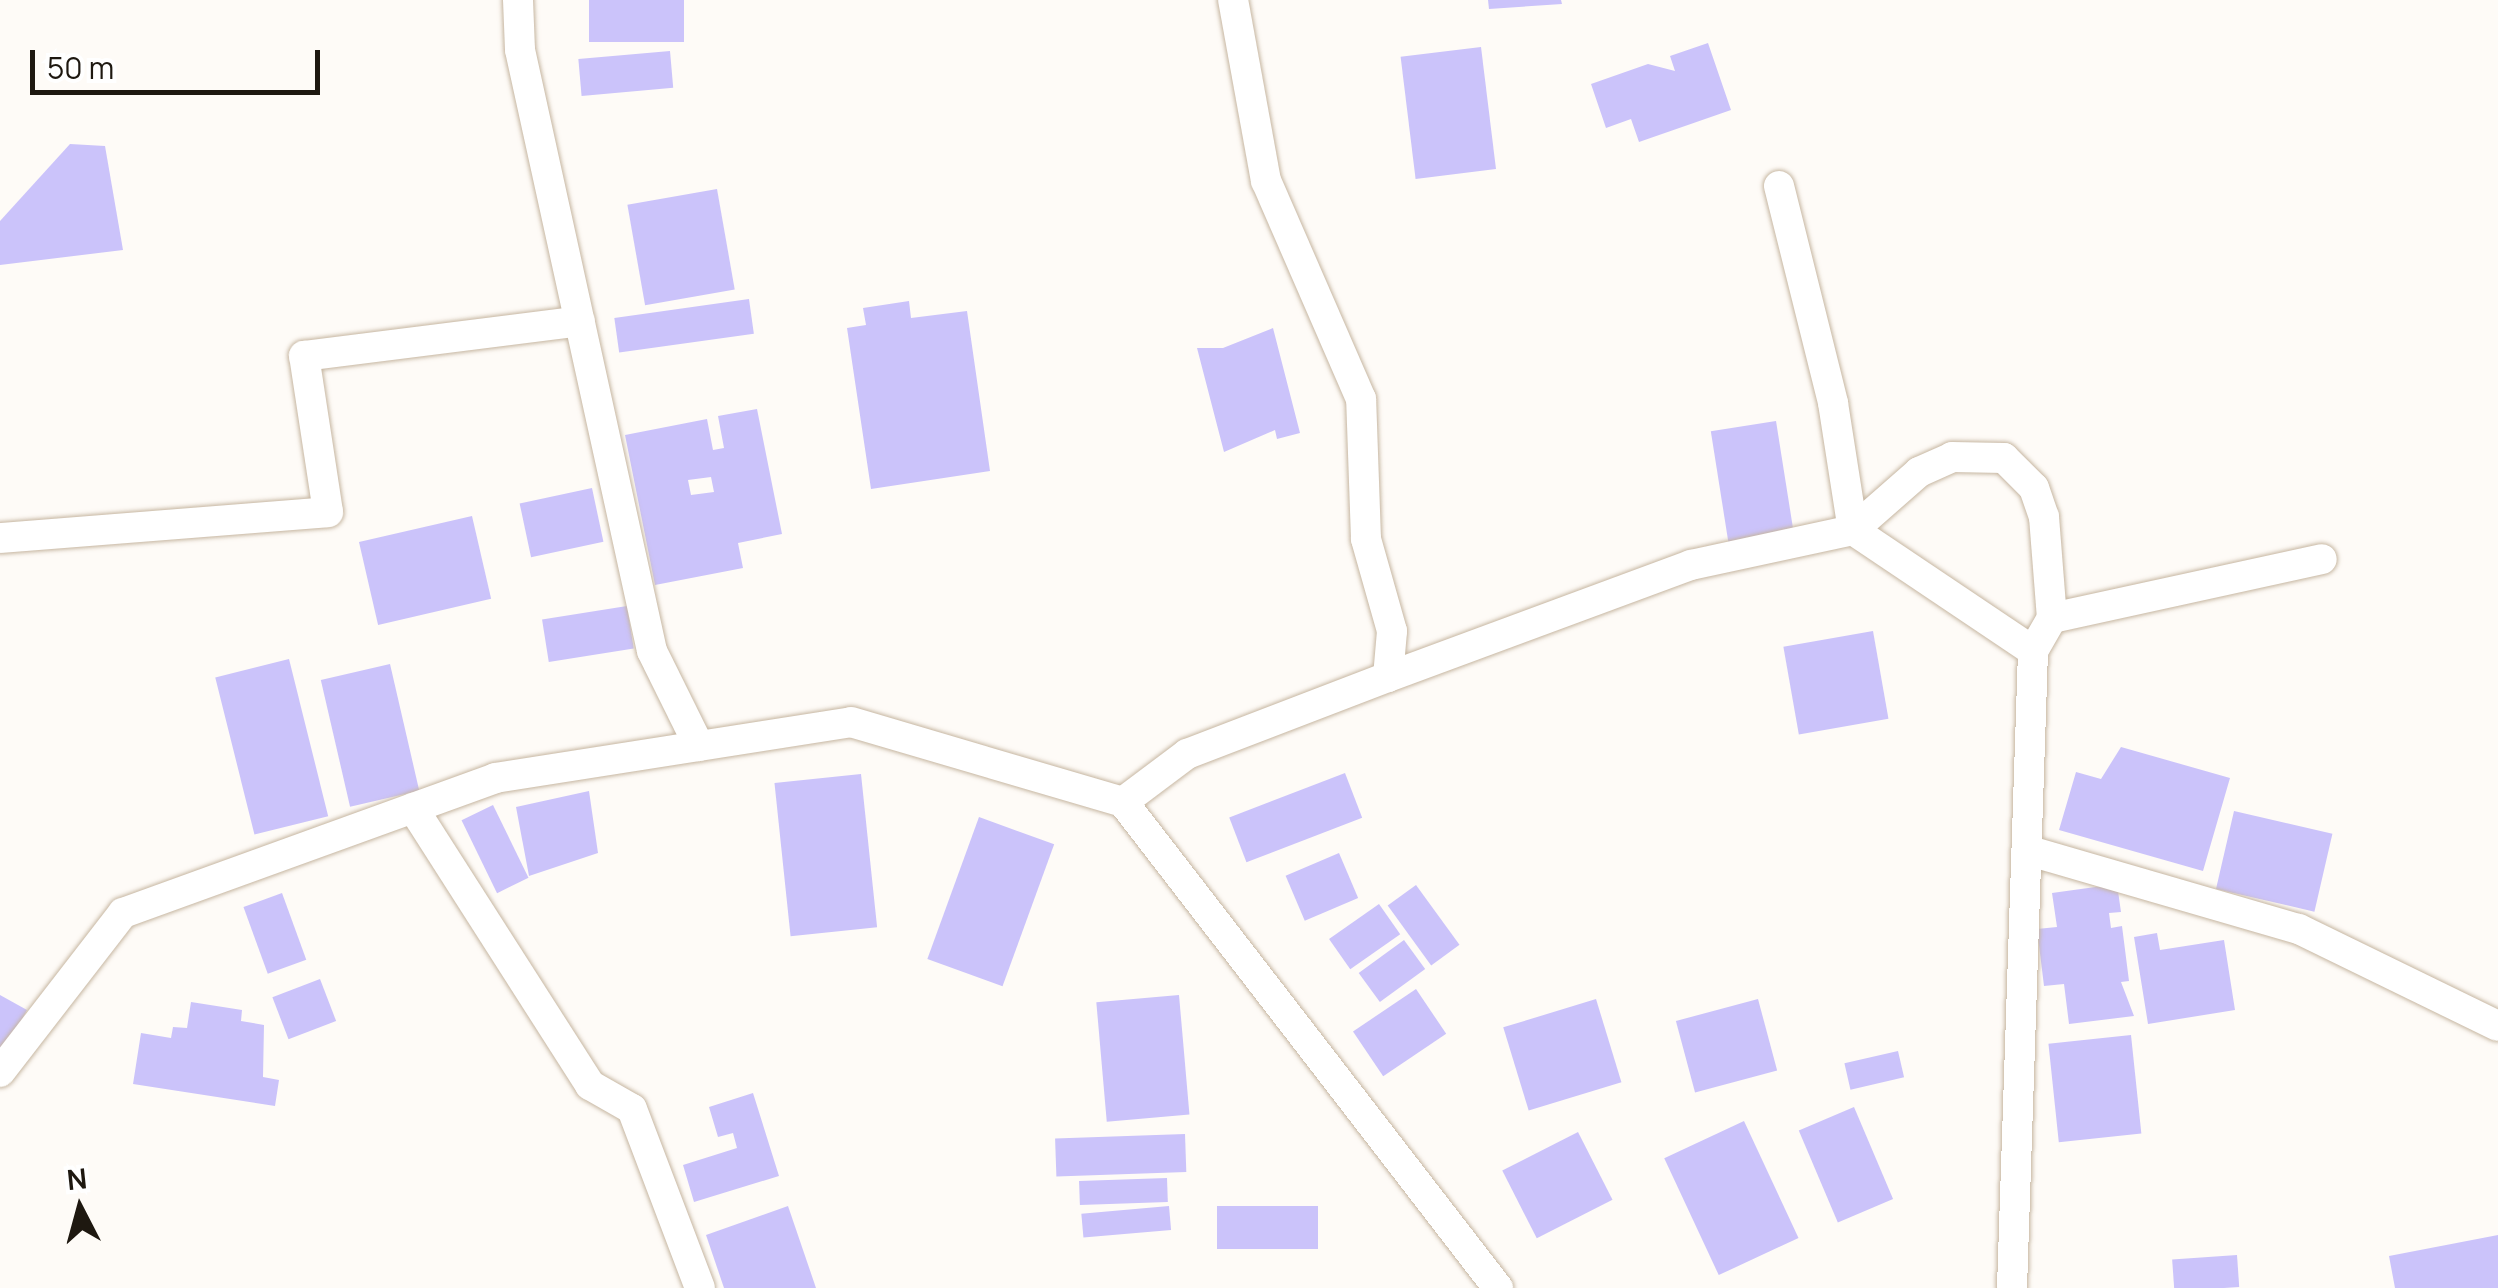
<!DOCTYPE html>
<html>
<head>
<meta charset="utf-8">
<style>
  body { margin:0 }
  #map { position:relative; width:2498px; height:1288px; overflow:hidden; background:#fefbf7; font-family:Manrope,sans-serif }
  div>[style] { position:absolute }
  [style*='--x'] { left:calc(var(--x)*1px); top:calc(var(--y)*1px); width:calc(var(--w)*1px); rotate:calc(var(--a)*1deg) }
  .building>* { inset:0; background:#cbc3fa; transform-origin:0 0 }
  .roads { filter:drop-shadow(0 0 2px #c6b6a1) drop-shadow(0 0 2px #c6b6a1) }
  .street>* { height:30px; margin:-15px; padding:0 15px; transform-origin:15px; border-radius:15px; background:#fff }
  span { translate:-50% -50%; white-space:nowrap; text-align:center; line-height:1.15; -webkit-text-stroke:10px #fff; paint-order:stroke }
  .north { position:absolute; left:30px; top:1158px; width:100px; height:100px; -webkit-text-stroke:8px #fff; paint-order:stroke; rotate:354deg; font-size:28px; font-weight:700; line-height:40px; text-align:center; color:#1e1810 }
  .north::after { content:''; display:block; margin:auto; width:35px; height:45px; background:#1e1810; clip-path:polygon(50% 0,100% 100%,50% 72%,0 100%) }
  .scale { position:absolute; left:30px; top:50px; width:290px; height:45px; box-sizing:border-box; border:5px solid #1e1810; border-top:0; padding-left:12px; font-size:30px; line-height:35px; white-space:nowrap; color:#1e1810; -webkit-text-stroke:8px #fff; paint-order:stroke }
</style>
</head>
<body>
<div id="map">
  <div class="building">
    <div style="left:589px;top:0;width:95px;height:42px"></div>
    <div style="clip-path:polygon(1488px 0,1561px 0,1562px 4px,1489px 9px)"></div>
    <div style="clip-path:polygon(1708px 43px,1731px 110px,1639px 142px,1631px 119px,1606px 128px,1591px 84px,1648px 64px,1675px 71px,1670px 56px)"></div>
    <div style="left:1481px;top:47px;width:123px;height:81px;rotate:83deg"></div>
    <div style="left:670px;top:51px;width:37px;height:92px;rotate:85deg"></div>
    <div style="clip-path:polygon(70px 144px,105px 146px,123px 250px,0 265px,0 221px)"></div>
    <div style="left:717px;top:189px;width:102px;height:91px;rotate:80deg"></div>
    <div style="left:749px;top:299px;width:35px;height:136px;rotate:82deg"></div>
    <div style="clip-path:polygon(909px 301px,911px 318px,967px 311px,990px 471px,871px 489px,847px 328px,866px 325px,863px 308px)"></div>
    <div style="clip-path:polygon(1273px 328px,1300px 433px,1277px 439px,1275px 430px,1224px 452px,1197px 348px,1223px 348px)"></div>
    <div style="clip-path:polygon(evenodd,757px 409px,782px 534px,738px 543px,743px 568px,655px 585px,625px 435px,707px 419px,713px 450px,724px 448px,718px 416px,757px 409px,711px 477px,714px 492px,691px 495px,688px 480px,711px 477px)"></div>
    <div style="left:1776px;top:421px;width:113px;height:66px;rotate:81deg"></div>
    <div style="left:592px;top:488px;width:55px;height:74px;rotate:78deg"></div>
    <div style="left:472px;top:516px;width:85px;height:116px;rotate:77deg"></div>
    <div style="left:627px;top:606px;width:43px;height:86px;rotate:81deg"></div>
    <div style="left:1873px;top:631px;width:89px;height:91px;rotate:80deg"></div>
    <div style="left:289px;top:659px;width:162px;height:76px;rotate:76deg"></div>
    <div style="left:390px;top:664px;width:130px;height:71px;rotate:77deg"></div>
    <div style="clip-path:polygon(2121px 747px,2230px 778px,2203px 871px,2059px 830px,2076px 772px,2101px 779px)"></div>
    <div style="left:1345px;top:773px;width:48px;height:124px;rotate:69deg"></div>
    <div style="left:861px;top:774px;width:154px;height:87px;rotate:84deg"></div>
    <div style="clip-path:polygon(589px 791px,598px 853px,529px 876px,516px 807px)"></div>
    <div style="left:493px;top:805px;width:81px;height:35px;rotate:64deg"></div>
    <div style="left:2234px;top:811px;width:101px;height:80px;rotate:13deg"></div>
    <div style="left:979px;top:817px;width:80px;height:151px;rotate:20deg"></div>
    <div style="left:1339px;top:853px;width:49px;height:58px;rotate:67deg"></div>
    <div style="clip-path:polygon(2117px 884px,2121px 912px,2109px 913px,2111px 928px,2122px 926px,2129px 981px,2121px 982px,2134px 1016px,2069px 1024px,2064px 984px,2044px 986px,2037px 929px,2057px 927px,2052px 893px)"></div>
    <div style="left:1416px;top:885px;width:74px;height:35px;rotate:54deg"></div>
    <div style="left:282px;top:893px;width:71px;height:41px;rotate:70deg"></div>
    <div style="left:1379px;top:904px;width:37px;height:61px;rotate:55deg"></div>
    <div style="clip-path:polygon(2157px 933px,2160px 950px,2224px 940px,2235px 1010px,2148px 1024px,2134px 937px)"></div>
    <div style="left:1404px;top:940px;width:36px;height:56px;rotate:54deg"></div>
    <div style="left:320px;top:979px;width:45px;height:51px;rotate:69deg"></div>
    <div style="left:1416px;top:989px;width:54px;height:76px;rotate:56deg"></div>
    <div style="clip-path:polygon(0 995px,27px 1010px,0 1060px)"></div>
    <div style="left:1179px;top:995px;width:120px;height:83px;rotate:85deg"></div>
    <div style="left:1596px;top:999px;width:87px;height:97px;rotate:73deg"></div>
    <div style="left:1758px;top:999px;width:74px;height:85px;rotate:75deg"></div>
    <div style="clip-path:polygon(191px 1002px,242px 1010px,241px 1021px,264px 1025px,263px 1077px,279px 1080px,275px 1106px,133px 1084px,141px 1033px,171px 1038px,173px 1027px,187px 1028px)"></div>
    <div style="left:2131px;top:1035px;width:99px;height:83px;rotate:84deg"></div>
    <div style="left:1898px;top:1051px;width:27px;height:55px;rotate:77deg"></div>
    <div style="clip-path:polygon(753px 1093px,779px 1176px,694px 1202px,683px 1165px,737px 1148px,733px 1133px,718px 1137px,709px 1107px)"></div>
    <div style="left:1854px;top:1107px;width:100px;height:60px;rotate:67deg"></div>
    <div style="left:1744px;top:1121px;width:129px;height:88px;rotate:65deg"></div>
    <div style="left:1578px;top:1132px;width:76px;height:85px;rotate:63deg"></div>
    <div style="left:1185px;top:1134px;width:38px;height:130px;rotate:88deg"></div>
    <div style="left:1167px;top:1178px;width:24px;height:88px;rotate:88deg"></div>
    <div style="clip-path:polygon(788px 1206px,816px 1288px,724px 1288px,706px 1235px)"></div>
    <div style="left:1169px;top:1206px;width:24px;height:88px;rotate:85deg"></div>
    <div style="left:1318px;top:1206px;width:43px;height:101px;rotate:90deg"></div>
    <div style="clip-path:polygon(2498px 1235px,2498px 1288px,2395px 1288px,2389px 1256px)"></div>
    <div style="left:2237px;top:1255px;width:32px;height:65px;rotate:86deg"></div>
  </div>
  <div class="roads">
    <div class="street">
      <div style="--x:518;--y:0;--w:50;--a:87.7"></div>
      <div style="--x:520;--y:50;--w:615;--a:77.61"></div>
      <div style="--x:652;--y:651;--w:106;--a:63.7"></div>
      <div style="--x:1779;--y:186;--w:224;--a:76"></div>
      <div style="--x:1833;--y:403;--w:129;--a:81.1"></div>
      <div style="--x:1853;--y:530;--w:88;--a:-41.3"></div>
      <div style="--x:1919;--y:472;--w:36;--a:-24"></div>
      <div style="--x:1952;--y:457;--w:52;--a:1.1"></div>
      <div style="--x:2004;--y:458;--w:42;--a:45"></div>
      <div style="--x:2034;--y:488;--w:31;--a:71"></div>
      <div style="--x:2044;--y:517;--w:101;--a:85.5"></div>
      <div style="--x:0;--y:538;--w:329;--a:-4.5"></div>
      <div style="--x:328;--y:512;--w:158;--a:-98.7"></div>
      <div style="--x:304;--y:356;--w:278;--a:-7.2"></div>
      <div style="--x:1388;--y:677;--w:323;--a:-20.3"></div>
      <div style="--x:1691;--y:565;--w:166;--a:-12.2"></div>
      <div style="--x:1853;--y:530;--w:217;--a:33.9"></div>
      <div style="--x:1123;--y:802;--w:80;--a:-36.9"></div>
      <div style="--x:1187;--y:754;--w:215;--a:-21"></div>
      <div style="--x:1388;--y:677;--w:46;--a:-85"></div>
      <div style="--x:1392;--y:631;--w:96;--a:-105.8"></div>
      <div style="--x:1366;--y:539;--w:140;--a:-92"></div>
      <div style="--x:1361;--y:399;--w:238;--a:-113.5"></div>
      <div style="--x:1266;--y:181;--w:184;--a:-100.3"></div>
      <div style="--x:413;--y:808;--w:329;--a:57.4"></div>
      <div style="--x:590;--y:1085;--w:48;--a:29.7"></div>
      <div style="--x:632;--y:1109;--w:191;--a:69.2"></div>
      <div style="--x:2030;--y:851;--w:280;--a:16.2"></div>
      <div style="--x:2299;--y:929;--w:221;--a:26"></div>
      <div style="--x:0;--y:1072;--w:201;--a:-52.3"></div>
      <div style="--x:123;--y:913;--w:396;--a:-19.9"></div>
      <div style="--x:495;--y:778;--w:360;--a:-8.9"></div>
      <div style="--x:851;--y:722;--w:284;--a:16.4"></div>
      <div style="--x:1123;--y:802;--w:614;--a:52.35"></div>
      <div style="--x:2012;--y:1288;--w:637;--a:-88.11"></div>
      <div style="--x:2033;--y:651;--w:38;--a:-60"></div>
      <div style="--x:2052;--y:618;--w:276;--a:-12.3"></div>
    </div>
  </div>
  <div class="north">N</div>
  <div class="scale">50 m</div>
</div>
</body>
</html>
